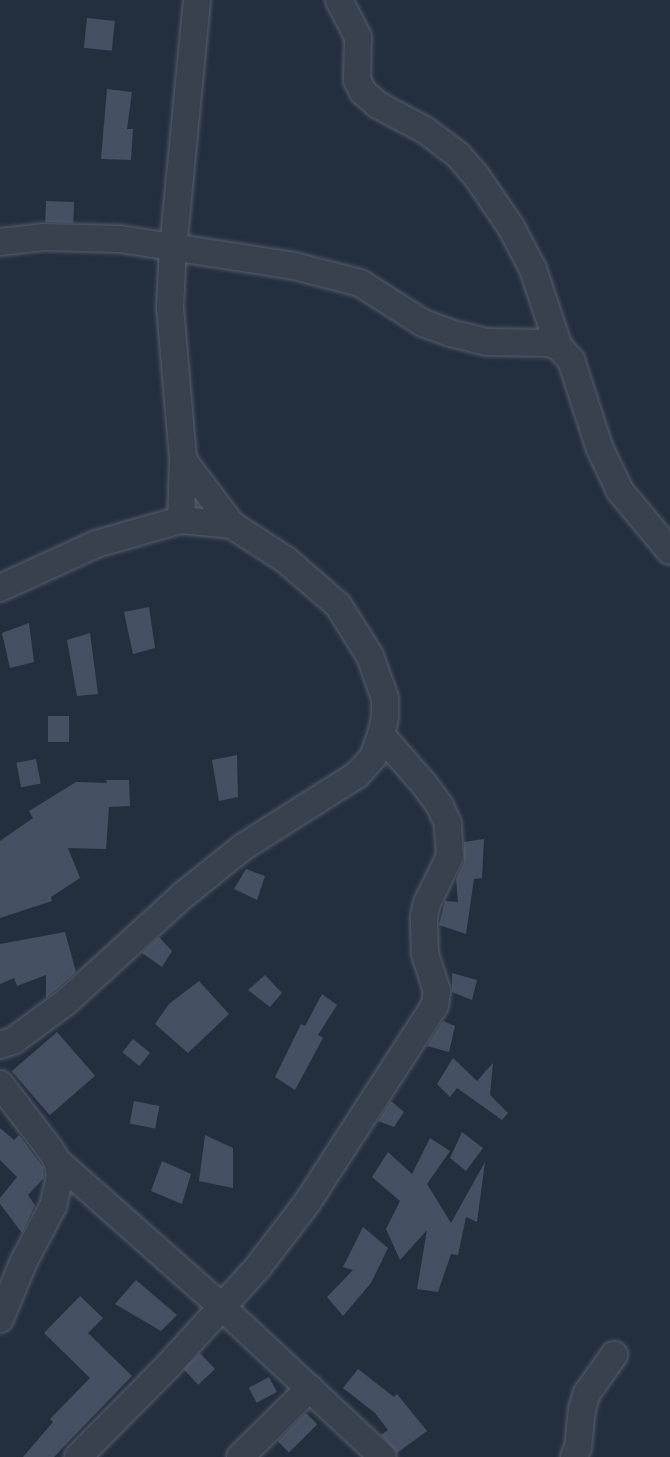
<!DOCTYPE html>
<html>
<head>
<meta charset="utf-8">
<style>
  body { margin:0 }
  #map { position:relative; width:670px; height:1457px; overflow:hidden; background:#242f3e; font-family:"Noto Sans",sans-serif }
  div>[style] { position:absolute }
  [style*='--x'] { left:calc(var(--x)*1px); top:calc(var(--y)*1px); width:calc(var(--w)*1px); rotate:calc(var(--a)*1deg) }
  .building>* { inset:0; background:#455162; transform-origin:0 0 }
  .roads { filter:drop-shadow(0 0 2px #565f6c) drop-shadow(0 0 2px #565f6c) }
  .minor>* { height:26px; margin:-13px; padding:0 13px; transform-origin:13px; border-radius:13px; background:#38414e }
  span { translate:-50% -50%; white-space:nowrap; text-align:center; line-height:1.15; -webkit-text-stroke:4.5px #1d2633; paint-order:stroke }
</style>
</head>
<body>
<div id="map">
  <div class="building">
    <div style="left:87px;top:18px;width:28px;height:30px;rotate:6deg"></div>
    <div style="clip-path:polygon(107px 89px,132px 92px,127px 129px,133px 129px,131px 160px,101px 159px)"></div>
    <div style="left:46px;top:201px;width:28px;height:21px;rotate:2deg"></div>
    <div style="clip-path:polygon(149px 607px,155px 648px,133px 654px,124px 612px)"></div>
    <div style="clip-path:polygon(29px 623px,34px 662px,10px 668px,2px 633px)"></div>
    <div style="clip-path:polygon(90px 633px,98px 694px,77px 696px,67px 640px)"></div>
    <div style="left:48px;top:716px;width:21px;height:26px"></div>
    <div style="clip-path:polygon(237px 755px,238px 797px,219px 801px,212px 760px)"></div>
    <div style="left:36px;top:759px;width:25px;height:20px;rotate:79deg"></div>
    <div style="clip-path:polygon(106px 780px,129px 780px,130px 806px,109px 807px,106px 849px,68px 848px,80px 878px,51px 897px,52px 901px,0 918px,0 841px,33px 818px,29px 811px,76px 782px,107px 783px)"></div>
    <div style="clip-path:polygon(484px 839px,482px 878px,474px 879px,466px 934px,439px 925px,445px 901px,458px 902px,456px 879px,464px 862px,464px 842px)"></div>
    <div style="clip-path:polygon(246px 869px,265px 876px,257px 900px,234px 889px)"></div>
    <div style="clip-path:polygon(65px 932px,76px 972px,57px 989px,46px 998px,46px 975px,17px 986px,14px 978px,0 984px,0 944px)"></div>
    <div style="clip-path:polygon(159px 937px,172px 951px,162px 967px,142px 953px)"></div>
    <div style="clip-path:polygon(452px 973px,477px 980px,472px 1000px,452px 992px)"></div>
    <div style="clip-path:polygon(265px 975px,282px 993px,270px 1007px,248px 990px)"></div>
    <div style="clip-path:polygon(199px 981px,229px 1014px,188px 1053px,155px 1024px,169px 1004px)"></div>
    <div style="clip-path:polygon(322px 994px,337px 1005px,318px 1035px,323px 1038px,295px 1090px,275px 1077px,301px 1024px,305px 1026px)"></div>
    <div style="clip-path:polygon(443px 1021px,455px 1026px,449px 1052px,427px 1046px)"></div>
    <div style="left:57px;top:1032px;width:58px;height:60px;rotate:49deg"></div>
    <div style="left:133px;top:1039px;width:22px;height:17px;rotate:39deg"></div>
    <div style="clip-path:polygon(453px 1058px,477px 1081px,493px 1063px,490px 1095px,508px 1113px,502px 1120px,457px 1088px,450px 1097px,437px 1084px)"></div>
    <div style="left:134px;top:1101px;width:26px;height:23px;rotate:11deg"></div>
    <div style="clip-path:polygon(391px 1101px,404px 1112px,394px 1127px,378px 1121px)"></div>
    <div style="clip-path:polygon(0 1128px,14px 1140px,19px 1135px,43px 1167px,44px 1178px,28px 1195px,35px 1205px,22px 1233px,0 1204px,0 1198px,17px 1177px,0 1160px)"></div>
    <div style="clip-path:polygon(462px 1132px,483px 1148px,466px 1171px,450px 1158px)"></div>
    <div style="clip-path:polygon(205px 1135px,233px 1148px,233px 1188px,199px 1181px)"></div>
    <div style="clip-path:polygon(430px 1138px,450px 1151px,427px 1184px,451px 1223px,485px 1162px,477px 1222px,466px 1217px,458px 1255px,451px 1254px,438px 1292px,417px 1289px,427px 1230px,400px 1260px,386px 1229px,400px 1201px,372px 1177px,388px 1152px,412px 1174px)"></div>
    <div style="clip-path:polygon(162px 1161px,191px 1174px,182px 1204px,151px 1191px)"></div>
    <div style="clip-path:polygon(363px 1227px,388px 1248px,371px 1283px,343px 1316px,327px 1297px,353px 1270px,343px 1267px)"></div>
    <div style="clip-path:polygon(136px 1280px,177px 1315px,161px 1331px,115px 1304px)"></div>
    <div style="clip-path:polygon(80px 1296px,103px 1318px,88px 1333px,132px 1376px,54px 1457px,23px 1457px,53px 1422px,50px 1419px,90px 1378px,44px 1333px)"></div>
    <div style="left:200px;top:1353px;width:22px;height:23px;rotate:47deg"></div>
    <div style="clip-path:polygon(358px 1369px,394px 1397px,397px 1394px,427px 1431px,397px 1453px,381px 1435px,388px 1430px,375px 1413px,343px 1388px)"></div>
    <div style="left:269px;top:1377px;width:17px;height:23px;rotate:62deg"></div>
    <div style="left:306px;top:1413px;width:16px;height:40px;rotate:45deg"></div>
  </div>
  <div class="roads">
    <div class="minor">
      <div style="--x:197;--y:0;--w:248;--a:95.5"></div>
      <div style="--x:173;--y:247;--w:60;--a:92.9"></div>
      <div style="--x:170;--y:307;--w:154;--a:85.1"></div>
      <div style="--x:183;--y:460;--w:60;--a:91.9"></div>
      <div style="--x:181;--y:520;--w:51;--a:5.6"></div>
      <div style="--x:339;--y:0;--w:42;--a:62.8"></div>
      <div style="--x:358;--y:37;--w:43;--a:91.3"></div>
      <div style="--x:357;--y:80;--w:13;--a:63"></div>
      <div style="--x:363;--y:92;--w:20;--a:41"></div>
      <div style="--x:378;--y:105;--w:53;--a:28"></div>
      <div style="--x:425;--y:130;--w:41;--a:37.1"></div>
      <div style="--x:458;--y:155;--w:29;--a:49"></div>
      <div style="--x:477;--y:177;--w:60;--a:55.8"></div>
      <div style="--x:511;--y:227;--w:47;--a:62.4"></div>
      <div style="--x:533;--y:269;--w:82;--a:71.6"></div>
      <div style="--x:0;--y:242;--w:43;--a:-6.6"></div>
      <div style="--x:43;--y:237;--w:77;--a:1.5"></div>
      <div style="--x:120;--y:239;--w:176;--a:8.8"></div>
      <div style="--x:294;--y:266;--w:68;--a:14.4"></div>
      <div style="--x:360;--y:283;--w:75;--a:32.4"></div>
      <div style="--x:423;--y:323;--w:29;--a:20"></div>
      <div style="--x:450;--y:333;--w:38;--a:14"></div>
      <div style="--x:487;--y:342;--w:62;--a:0.9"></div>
      <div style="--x:549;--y:343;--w:11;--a:22"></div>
      <div style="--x:559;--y:347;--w:18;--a:47"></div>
      <div style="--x:571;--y:360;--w:94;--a:72"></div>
      <div style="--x:600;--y:449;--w:47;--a:64.5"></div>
      <div style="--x:620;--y:491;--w:78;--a:50.2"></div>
      <div style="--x:0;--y:588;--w:106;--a:-24.6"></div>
      <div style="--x:96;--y:544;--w:88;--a:-15.8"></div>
      <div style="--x:0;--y:1045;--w:14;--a:-17"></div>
      <div style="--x:13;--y:1041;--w:67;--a:-36.5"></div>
      <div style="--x:67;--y:1001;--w:156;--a:-42.4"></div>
      <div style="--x:182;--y:896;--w:78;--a:-38.8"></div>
      <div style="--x:243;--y:847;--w:135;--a:-32.3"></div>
      <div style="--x:357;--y:775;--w:24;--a:-48"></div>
      <div style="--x:373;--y:757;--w:23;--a:-70"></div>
      <div style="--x:381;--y:735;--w:18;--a:-77"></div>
      <div style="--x:385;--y:717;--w:19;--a:-90"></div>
      <div style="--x:385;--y:698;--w:45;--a:-109.7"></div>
      <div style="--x:370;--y:656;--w:60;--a:-122.1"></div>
      <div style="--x:338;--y:605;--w:69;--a:-139.1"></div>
      <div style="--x:286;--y:560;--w:64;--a:-147.1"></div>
      <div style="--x:232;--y:525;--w:81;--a:-127"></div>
      <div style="--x:0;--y:1084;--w:81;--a:52.6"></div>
      <div style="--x:49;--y:1148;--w:15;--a:58"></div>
      <div style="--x:57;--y:1161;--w:15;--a:79"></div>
      <div style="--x:60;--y:1176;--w:31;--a:103"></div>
      <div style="--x:53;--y:1206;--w:62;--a:117.8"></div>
      <div style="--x:24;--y:1261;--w:63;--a:112.5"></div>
      <div style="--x:57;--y:1161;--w:220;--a:41.5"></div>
      <div style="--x:222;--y:1307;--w:220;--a:43"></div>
      <div style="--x:78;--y:1457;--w:128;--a:-45.3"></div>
      <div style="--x:168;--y:1366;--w:134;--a:-47.7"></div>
      <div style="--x:258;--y:1267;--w:81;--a:-52.6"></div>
      <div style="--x:307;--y:1203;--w:236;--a:-57.1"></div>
      <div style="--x:435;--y:1005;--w:14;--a:-82"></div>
      <div style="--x:437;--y:991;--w:40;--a:-108"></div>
      <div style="--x:425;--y:953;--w:36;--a:-92"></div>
      <div style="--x:424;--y:917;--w:14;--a:-78"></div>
      <div style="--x:427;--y:903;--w:52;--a:-63.9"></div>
      <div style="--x:450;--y:856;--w:32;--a:-94"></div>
      <div style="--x:448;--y:824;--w:20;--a:-114"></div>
      <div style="--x:440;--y:806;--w:27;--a:-126"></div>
      <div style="--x:424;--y:784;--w:65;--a:-131.3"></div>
      <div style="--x:240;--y:1457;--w:98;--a:-44.6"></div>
      <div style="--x:574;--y:1457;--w:11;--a:-68"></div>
      <div style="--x:578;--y:1447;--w:38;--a:-84"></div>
      <div style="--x:582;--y:1409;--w:17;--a:-73"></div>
      <div style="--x:587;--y:1393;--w:47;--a:-54.6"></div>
    </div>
  </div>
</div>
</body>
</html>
